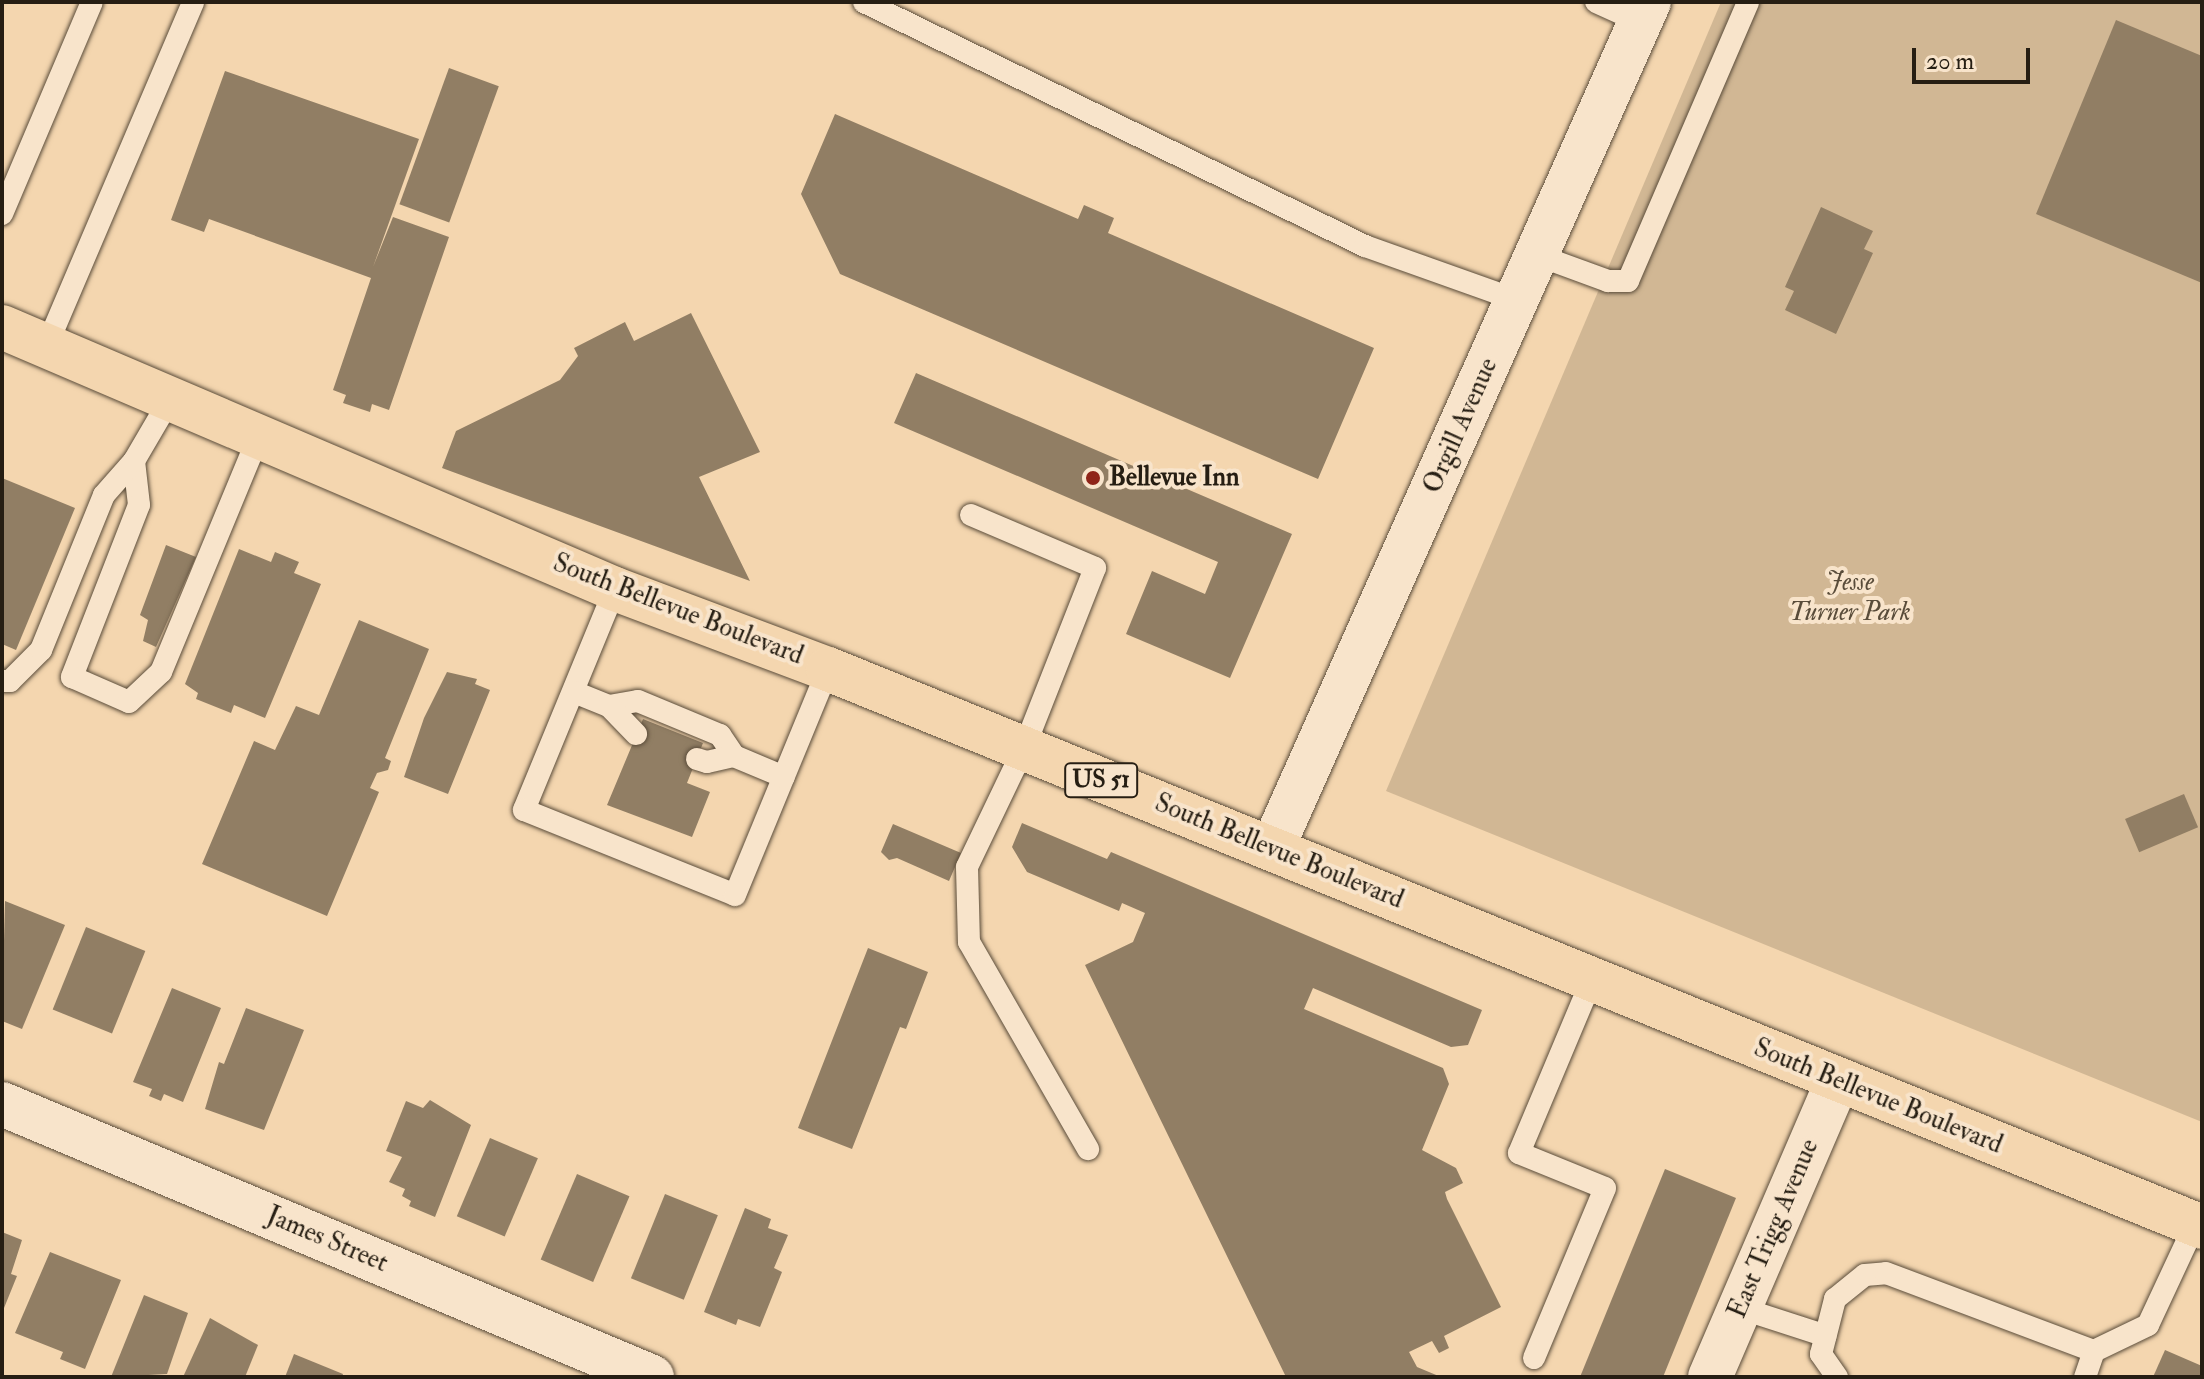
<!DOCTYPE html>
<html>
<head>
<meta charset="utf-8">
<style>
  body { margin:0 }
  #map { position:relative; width:2204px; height:1379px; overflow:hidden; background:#f4d6af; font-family:"IM FELL Double Pica",serif }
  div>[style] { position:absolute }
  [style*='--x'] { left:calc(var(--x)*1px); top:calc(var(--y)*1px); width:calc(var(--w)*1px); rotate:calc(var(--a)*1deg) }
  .green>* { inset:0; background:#d1b794 }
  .building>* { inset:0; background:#917e64; transform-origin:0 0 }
  .roads { filter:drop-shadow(0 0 2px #5a4c3a) drop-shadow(0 0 2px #5a4c3a) }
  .lane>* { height:22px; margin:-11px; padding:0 11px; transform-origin:11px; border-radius:11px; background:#f8e4cb }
  .street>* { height:44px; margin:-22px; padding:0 22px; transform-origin:22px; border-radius:22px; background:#f8e4cb }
  .secondary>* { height:44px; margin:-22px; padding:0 22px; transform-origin:22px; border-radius:22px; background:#f8e4cb }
  .primary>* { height:44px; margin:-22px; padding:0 22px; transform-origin:22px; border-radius:22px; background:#f4d6af }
  .dots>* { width:22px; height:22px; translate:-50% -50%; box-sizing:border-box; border:4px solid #f8e4cb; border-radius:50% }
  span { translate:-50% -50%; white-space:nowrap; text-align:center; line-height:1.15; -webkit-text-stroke:8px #f8e4cb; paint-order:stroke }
  .shield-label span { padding:2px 6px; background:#f8e4cb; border:2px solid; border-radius:6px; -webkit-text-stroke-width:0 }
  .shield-label { font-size:24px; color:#261e13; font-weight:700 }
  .street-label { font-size:26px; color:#261e13 }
  .poi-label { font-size:26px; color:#261e13; font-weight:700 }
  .left { translate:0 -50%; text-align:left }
  .park-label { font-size:26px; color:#594c3a; font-style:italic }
  .frame { position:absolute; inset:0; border:4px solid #261e13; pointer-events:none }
  .scale { position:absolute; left:1912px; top:48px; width:118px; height:36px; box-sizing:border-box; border:4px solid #261e13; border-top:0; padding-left:10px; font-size:24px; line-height:28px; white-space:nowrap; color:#261e13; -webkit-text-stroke:6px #f8e4cb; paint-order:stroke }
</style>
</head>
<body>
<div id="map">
  <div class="green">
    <div style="clip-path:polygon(1721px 2px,2202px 2px,2202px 1122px,1386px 791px)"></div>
  </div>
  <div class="building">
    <div style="clip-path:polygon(2116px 20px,2202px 56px,2202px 283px,2036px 214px)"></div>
    <div style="left:449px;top:68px;width:53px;height:145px;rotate:20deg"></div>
    <div style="clip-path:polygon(225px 71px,419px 139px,373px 267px,393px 217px,449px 237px,389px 410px,372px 404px,370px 412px,343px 403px,346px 395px,333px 390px,371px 278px,209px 219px,204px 232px,171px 220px)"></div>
    <div style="clip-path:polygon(835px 114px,1078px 219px,1084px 205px,1114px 218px,1108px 233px,1374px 348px,1318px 479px,840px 274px,801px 194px)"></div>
    <div style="clip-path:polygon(1821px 207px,1873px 231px,1864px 249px,1873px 253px,1836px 334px,1785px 310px,1794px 291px,1785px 287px)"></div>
    <div style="clip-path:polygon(691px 313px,760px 452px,699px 477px,750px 581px,442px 468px,456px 431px,560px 380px,578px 356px,574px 348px,625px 322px,634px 341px)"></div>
    <div style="clip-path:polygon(916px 373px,1292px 534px,1230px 678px,1126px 634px,1152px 571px,1205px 594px,1218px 562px,894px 423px)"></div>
    <div style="clip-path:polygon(2px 478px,75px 508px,16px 650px,2px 644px)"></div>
    <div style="clip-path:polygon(166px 545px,196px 557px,156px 647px,143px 641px,148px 620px,140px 615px)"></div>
    <div style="clip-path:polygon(239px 549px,271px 562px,275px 552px,299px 562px,294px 573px,321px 584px,265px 718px,234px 705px,231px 713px,196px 699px,198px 693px,185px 684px)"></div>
    <div style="clip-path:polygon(359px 620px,429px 649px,385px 758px,391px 761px,388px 770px,377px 773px,370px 788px,379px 792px,327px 916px,202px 864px,254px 741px,275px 750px,296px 706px,319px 715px)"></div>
    <div style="clip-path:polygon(447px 672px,477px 679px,475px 684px,490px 690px,448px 794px,404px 777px,424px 718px)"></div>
    <div style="clip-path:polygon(643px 719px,703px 743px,687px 783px,710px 792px,692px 837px,607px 805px)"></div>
    <div style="left:2184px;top:794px;width:36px;height:64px;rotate:67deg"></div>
    <div style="clip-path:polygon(1022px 823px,1107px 859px,1111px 852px,1482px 1010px,1468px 1045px,1451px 1047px,1313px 988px,1304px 1009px,1443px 1068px,1449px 1084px,1422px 1150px,1456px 1168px,1463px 1183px,1445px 1192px,1447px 1199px,1501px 1307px,1444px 1336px,1449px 1348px,1439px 1353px,1432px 1341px,1409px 1352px,1417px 1367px,1441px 1377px,1286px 1377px,1085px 965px,1133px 942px,1145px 913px,1122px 903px,1119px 911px,1027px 872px,1012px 847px)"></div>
    <div style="clip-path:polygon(893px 824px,961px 853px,949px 881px,897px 858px,889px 860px,881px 852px)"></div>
    <div style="clip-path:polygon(5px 901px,65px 925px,22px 1029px,2px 1021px)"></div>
    <div style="left:86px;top:927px;width:64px;height:89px;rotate:22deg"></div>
    <div style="clip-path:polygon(868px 948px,928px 972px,906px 1029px,900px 1027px,852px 1149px,798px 1128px)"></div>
    <div style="clip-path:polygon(172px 988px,221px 1008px,183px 1102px,164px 1094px,161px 1101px,149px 1096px,152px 1089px,133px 1082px)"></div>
    <div style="clip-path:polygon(246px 1008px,304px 1030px,264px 1130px,205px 1109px,219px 1062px,224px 1064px)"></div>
    <div style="clip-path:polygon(430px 1100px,471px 1125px,435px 1217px,409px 1206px,411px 1201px,402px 1196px,405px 1189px,389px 1182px,402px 1157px,386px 1151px,406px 1101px,423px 1108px)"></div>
    <div style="left:490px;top:1138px;width:52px;height:85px;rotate:23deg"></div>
    <div style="clip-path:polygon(1665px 1169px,1736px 1198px,1663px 1377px,1580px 1377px)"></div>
    <div style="left:577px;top:1174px;width:57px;height:93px;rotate:23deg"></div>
    <div style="left:665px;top:1194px;width:57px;height:91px;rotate:22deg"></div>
    <div style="clip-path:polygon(745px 1208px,771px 1219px,768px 1228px,788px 1235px,774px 1268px,782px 1272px,760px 1327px,738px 1319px,736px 1325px,704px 1312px)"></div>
    <div style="clip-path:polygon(2px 1232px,22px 1240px,11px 1274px,17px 1276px,2px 1313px)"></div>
    <div style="clip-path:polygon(50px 1252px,121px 1280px,85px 1369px,60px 1359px,63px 1352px,15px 1333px)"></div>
    <div style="clip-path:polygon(144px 1295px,188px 1313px,167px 1374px,111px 1377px)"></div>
    <div style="clip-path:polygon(210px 1318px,258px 1345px,245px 1377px,183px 1377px)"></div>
    <div style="clip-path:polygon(2165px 1350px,2202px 1366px,2202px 1377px,2153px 1377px)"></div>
    <div style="clip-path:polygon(294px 1354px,343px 1374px,342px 1377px,285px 1377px)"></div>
  </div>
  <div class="roads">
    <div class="lane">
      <div style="--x:864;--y:2;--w:557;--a:25.97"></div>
      <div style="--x:1365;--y:246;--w:161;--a:19.6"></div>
      <div style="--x:1596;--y:2;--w:48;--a:24.4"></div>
      <div style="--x:2;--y:214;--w:230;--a:-67"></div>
      <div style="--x:1537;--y:255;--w:76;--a:20.1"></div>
      <div style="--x:1608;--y:281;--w:20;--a:0"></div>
      <div style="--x:1628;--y:281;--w:304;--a:-66.7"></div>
      <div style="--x:47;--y:345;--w:373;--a:-66.9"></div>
      <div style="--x:134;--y:461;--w:44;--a:83.5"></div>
      <div style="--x:139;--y:505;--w:185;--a:111.3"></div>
      <div style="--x:72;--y:677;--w:62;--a:23.7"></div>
      <div style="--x:129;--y:702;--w:44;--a:-43.2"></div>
      <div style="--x:161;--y:672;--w:259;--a:-67.5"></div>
      <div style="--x:971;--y:515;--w:135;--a:23.1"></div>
      <div style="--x:1095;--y:568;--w:193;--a:111.5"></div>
      <div style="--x:1024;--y:748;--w:132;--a:115.6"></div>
      <div style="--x:967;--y:867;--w:75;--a:88.5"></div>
      <div style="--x:969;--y:942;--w:239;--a:60.1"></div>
      <div style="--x:615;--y:589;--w:239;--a:112.4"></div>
      <div style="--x:524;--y:810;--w:227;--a:21.9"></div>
      <div style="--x:735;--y:895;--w:244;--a:-67.6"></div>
      <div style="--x:2;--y:681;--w:8;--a:0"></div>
      <div style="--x:10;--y:681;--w:44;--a:-45"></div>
      <div style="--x:41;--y:650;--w:167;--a:-67.9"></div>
      <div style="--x:104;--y:495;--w:45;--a:-48.6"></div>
      <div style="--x:134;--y:461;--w:75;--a:-59.7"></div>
      <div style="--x:574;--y:692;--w:38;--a:22"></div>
      <div style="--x:609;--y:706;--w:29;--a:-10"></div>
      <div style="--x:638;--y:701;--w:89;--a:22.5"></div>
      <div style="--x:720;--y:735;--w:25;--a:56"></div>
      <div style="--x:734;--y:756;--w:54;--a:22.8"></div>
      <div style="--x:609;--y:706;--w:39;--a:46"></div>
      <div style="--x:697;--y:759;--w:10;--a:17"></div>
      <div style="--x:707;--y:762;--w:28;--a:-13"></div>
      <div style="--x:1740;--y:1308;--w:90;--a:18"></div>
      <div style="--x:2094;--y:1351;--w:60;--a:-25.7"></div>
      <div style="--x:2148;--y:1325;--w:111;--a:-65"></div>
      <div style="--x:1534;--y:1358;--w:184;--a:-67.3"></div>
      <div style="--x:1605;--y:1188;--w:93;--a:-157.9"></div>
      <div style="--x:1519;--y:1153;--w:189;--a:-67.2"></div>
      <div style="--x:1837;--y:1377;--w:28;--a:-125"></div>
      <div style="--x:1821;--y:1354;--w:57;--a:-75.7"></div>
      <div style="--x:1835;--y:1299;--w:38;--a:-39"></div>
      <div style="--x:1865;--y:1275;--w:21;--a:-5"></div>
      <div style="--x:1886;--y:1273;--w:222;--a:20.6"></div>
      <div style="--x:2094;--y:1351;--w:28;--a:109"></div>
    </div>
    <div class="street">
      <div style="--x:1272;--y:849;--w:927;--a:-66.01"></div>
      <div style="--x:2;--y:1104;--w:705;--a:22.78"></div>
    </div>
    <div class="secondary">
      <div style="--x:1710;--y:1377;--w:321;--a:-66.7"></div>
    </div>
    <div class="primary">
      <div style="--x:2;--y:327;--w:667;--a:23.14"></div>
      <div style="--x:615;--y:589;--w:228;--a:20.6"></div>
      <div style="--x:828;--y:669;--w:1483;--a:22.1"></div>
    </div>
  </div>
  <div class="dots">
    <div style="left:1093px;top:478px;background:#8f2418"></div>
  </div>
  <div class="shield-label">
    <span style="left:1101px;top:780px">US 51</span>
  </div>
  <div class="street-label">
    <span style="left:1461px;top:426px;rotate:-66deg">Orgill Avenue</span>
    <span style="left:678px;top:610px;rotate:21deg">South Bellevue Boulevard</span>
    <span style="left:1279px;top:852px;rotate:22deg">South Bellevue Boulevard</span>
    <span style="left:1878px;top:1097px;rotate:22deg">South Bellevue Boulevard</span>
    <span style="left:1774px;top:1229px;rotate:-67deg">East Trigg Avenue</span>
    <span style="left:327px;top:1240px;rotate:23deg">James Street</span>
  </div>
  <div class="poi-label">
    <span class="left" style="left:1109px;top:478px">Bellevue Inn</span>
  </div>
  <div class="park-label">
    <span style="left:1850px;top:598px">Jesse<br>Turner Park</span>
  </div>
  <div class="frame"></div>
  <div class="scale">20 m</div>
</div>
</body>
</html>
